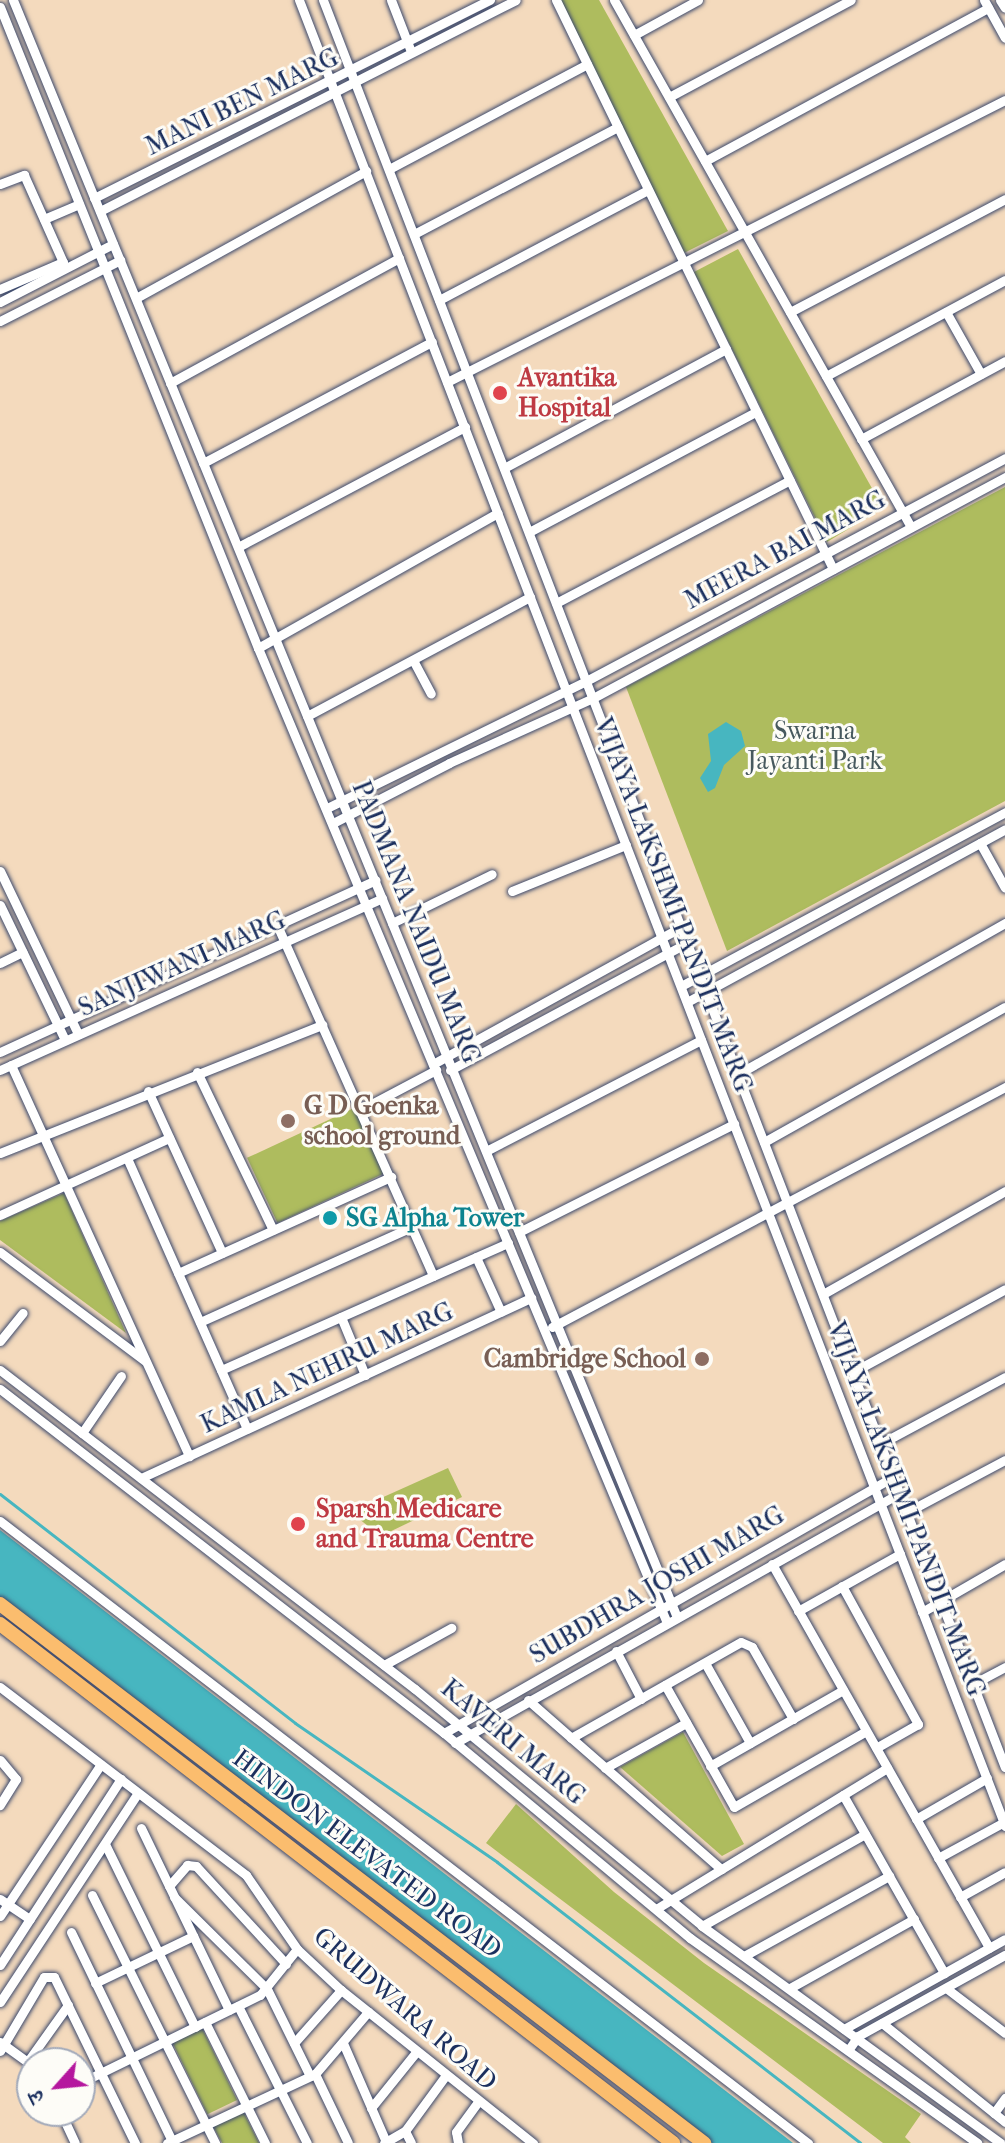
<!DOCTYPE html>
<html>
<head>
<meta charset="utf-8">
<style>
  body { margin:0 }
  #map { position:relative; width:1005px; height:2143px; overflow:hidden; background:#f4dabd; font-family:"IM FELL French Canon","Noto Serif Devanagari",serif }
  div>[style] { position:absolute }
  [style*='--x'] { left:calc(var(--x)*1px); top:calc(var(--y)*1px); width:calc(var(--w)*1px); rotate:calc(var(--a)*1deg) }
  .green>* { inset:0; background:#aebc5e; transform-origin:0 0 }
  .water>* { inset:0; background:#47b6c0 }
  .stream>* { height:3px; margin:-1.5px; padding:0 1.5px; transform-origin:1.5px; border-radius:1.5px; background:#47b6c0 }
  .roads { filter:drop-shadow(0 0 2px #3c496c) drop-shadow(0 0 2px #3c496c) }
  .minor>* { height:9px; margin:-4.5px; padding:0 4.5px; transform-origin:4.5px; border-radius:4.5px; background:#fff }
  .highway>* { height:14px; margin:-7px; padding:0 7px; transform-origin:7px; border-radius:7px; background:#fbbd6e }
  .dots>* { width:22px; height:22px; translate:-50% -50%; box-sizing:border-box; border:4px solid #fdfcf7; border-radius:50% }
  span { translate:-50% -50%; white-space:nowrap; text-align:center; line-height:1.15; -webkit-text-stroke:6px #fdfcf7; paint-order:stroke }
  .street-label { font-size:26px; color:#1b2f5e }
  .health-label { font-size:26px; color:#be3a42; font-weight:700 }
  .left { translate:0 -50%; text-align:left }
  .park-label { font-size:26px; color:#47595e }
  .education-label { font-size:26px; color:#785e54; font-weight:700 }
  .right { translate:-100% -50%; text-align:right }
  .culture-label { font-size:26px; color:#0d838f; font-weight:700 }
  .north { position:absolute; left:16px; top:2047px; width:80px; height:80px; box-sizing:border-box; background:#fdfcf7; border:2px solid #a3aaba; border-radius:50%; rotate:243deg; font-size:22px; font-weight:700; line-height:32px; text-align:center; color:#1b2f5e }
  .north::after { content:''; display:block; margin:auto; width:28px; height:36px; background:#b5179e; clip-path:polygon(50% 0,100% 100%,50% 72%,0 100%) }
</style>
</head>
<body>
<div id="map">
  <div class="green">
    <div style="clip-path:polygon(559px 0,599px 0,728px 231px,684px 253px)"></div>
    <div style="clip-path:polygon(738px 249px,883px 508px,827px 542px,694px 272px)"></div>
    <div style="clip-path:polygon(1005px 487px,1005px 801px,727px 951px,626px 687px)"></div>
    <div style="left:354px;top:1108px;width:72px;height:118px;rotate:65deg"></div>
    <div style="clip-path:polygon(64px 1193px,126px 1333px,0 1240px,0 1221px)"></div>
    <div style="clip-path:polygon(448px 1468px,462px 1497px,381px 1536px,350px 1512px)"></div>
    <div style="clip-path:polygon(683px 1732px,744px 1844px,722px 1856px,620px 1767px)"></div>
    <div style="clip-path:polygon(516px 1804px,614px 1892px,704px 1963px,921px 2114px,905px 2137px,911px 2143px,883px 2143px,486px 1843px)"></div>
    <div style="left:202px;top:2028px;width:80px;height:33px;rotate:64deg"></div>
    <div style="clip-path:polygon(242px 2109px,259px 2143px,222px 2143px,212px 2124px)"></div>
  </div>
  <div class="water">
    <div style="clip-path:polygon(726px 722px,741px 731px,745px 746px,724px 765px,715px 788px,708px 792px,700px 778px,711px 761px,708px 734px)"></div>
    <div style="clip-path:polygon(0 1530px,793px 2143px,696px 2143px,0 1603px)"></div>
  </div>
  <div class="stream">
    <div style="--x:0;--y:1494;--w:373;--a:37.8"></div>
    <div style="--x:295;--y:1723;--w:245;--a:34.5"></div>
    <div style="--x:497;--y:1862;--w:459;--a:37.7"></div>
  </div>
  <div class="roads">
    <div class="minor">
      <div style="--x:13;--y:0;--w:1748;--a:67.68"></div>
      <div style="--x:299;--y:0;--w:1958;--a:68.86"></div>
      <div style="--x:323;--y:0;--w:1894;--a:68.9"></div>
      <div style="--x:391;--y:0;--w:53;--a:68.8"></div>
      <div style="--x:556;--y:0;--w:633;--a:64.04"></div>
      <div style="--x:614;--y:0;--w:605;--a:60.6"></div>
      <div style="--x:984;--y:0;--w:43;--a:61.1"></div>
      <div style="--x:1000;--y:0;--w:9;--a:58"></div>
      <div style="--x:0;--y:7;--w:691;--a:68.08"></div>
      <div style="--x:258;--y:648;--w:1057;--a:67.24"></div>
      <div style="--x:634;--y:35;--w:73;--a:-28.7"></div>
      <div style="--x:669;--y:97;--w:206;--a:-28.1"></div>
      <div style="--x:705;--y:161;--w:322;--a:-28.4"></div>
      <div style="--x:389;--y:169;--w:224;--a:-27.9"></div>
      <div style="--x:0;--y:184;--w:26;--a:-21"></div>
      <div style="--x:24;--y:175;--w:95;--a:65.9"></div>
      <div style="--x:63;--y:262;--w:69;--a:156.8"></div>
      <div style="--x:94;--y:198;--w:443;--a:-26.6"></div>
      <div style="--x:100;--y:211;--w:466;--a:-26.9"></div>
      <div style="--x:44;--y:219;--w:38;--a:-23"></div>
      <div style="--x:414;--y:234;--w:230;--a:-27.7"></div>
      <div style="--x:136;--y:298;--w:263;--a:-28.9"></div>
      <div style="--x:439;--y:300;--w:236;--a:-27.8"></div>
      <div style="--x:0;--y:302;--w:127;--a:-27.2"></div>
      <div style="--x:790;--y:312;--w:243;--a:-27.7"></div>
      <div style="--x:946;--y:312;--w:71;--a:60.6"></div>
      <div style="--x:0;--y:321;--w:135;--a:-26.9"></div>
      <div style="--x:826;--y:376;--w:203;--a:-28.2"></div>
      <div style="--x:447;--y:382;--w:625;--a:-26.81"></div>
      <div style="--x:170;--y:383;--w:261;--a:-28.6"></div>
      <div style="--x:861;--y:439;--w:164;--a:-28.4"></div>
      <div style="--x:203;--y:463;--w:259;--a:-27.9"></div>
      <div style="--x:504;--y:468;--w:252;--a:-28.2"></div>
      <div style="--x:529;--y:532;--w:257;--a:-27.9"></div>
      <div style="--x:238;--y:547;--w:257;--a:-27.9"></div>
      <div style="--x:556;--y:603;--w:264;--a:-27.7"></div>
      <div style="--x:258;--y:648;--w:275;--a:-29.4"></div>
      <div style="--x:413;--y:660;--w:38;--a:62"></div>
      <div style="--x:307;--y:716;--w:253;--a:-28.1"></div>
      <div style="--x:327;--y:808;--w:288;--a:-26.1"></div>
      <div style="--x:586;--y:681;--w:475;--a:-28"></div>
      <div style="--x:333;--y:823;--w:131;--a:-27.3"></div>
      <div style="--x:449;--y:763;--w:158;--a:-24.3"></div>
      <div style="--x:593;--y:698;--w:468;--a:-28.2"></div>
      <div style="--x:980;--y:843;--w:51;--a:60.9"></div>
      <div style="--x:0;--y:871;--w:181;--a:64.4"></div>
      <div style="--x:512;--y:891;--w:123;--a:-22"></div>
      <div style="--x:0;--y:905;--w:150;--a:64.3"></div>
      <div style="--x:392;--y:923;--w:111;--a:-26.1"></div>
      <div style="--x:277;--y:925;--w:384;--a:66"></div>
      <div style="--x:0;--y:963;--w:25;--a:-26"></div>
      <div style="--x:681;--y:986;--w:368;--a:-28.2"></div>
      <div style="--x:687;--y:1002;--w:362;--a:-28.5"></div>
      <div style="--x:0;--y:1052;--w:413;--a:-24.6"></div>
      <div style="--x:433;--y:1064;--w:283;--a:-28.9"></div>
      <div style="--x:11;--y:1065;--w:430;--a:65.5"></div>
      <div style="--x:0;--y:1070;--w:419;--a:-24.2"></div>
      <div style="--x:450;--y:1070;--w:269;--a:-28.2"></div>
      <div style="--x:197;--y:1072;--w:175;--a:64.3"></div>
      <div style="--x:738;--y:1074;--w:307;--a:-29.5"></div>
      <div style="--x:148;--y:1091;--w:178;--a:65.4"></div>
      <div style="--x:362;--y:1109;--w:84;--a:-27.8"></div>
      <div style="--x:764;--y:1142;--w:276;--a:-29.3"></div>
      <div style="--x:486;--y:1151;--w:242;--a:-27.3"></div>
      <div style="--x:0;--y:1153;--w:347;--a:-21.7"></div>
      <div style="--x:127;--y:1158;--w:296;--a:66.1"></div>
      <div style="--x:0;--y:1215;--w:186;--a:-24.5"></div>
      <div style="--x:519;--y:1232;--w:241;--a:-26.7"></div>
      <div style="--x:0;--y:1252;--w:181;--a:36.9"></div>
      <div style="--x:476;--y:1257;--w:60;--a:65.6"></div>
      <div style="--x:178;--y:1273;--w:234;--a:-24.3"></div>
      <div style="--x:823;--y:1294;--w:209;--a:-29.5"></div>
      <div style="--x:341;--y:1317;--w:63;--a:67.5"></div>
      <div style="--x:200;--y:1322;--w:231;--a:-24.2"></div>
      <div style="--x:552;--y:1327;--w:513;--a:-27.91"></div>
      <div style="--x:0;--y:1341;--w:36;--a:-51"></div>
      <div style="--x:0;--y:1370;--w:523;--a:37.55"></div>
      <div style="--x:415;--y:1689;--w:372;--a:39.5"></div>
      <div style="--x:702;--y:1926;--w:369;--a:36"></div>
      <div style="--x:221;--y:1370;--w:314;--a:-23.9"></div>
      <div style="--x:853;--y:1372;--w:173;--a:-28.6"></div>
      <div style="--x:0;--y:1389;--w:562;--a:37.77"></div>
      <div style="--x:444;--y:1733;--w:320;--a:39.8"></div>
      <div style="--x:690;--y:1938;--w:353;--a:35.5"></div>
      <div style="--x:82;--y:1433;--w:69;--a:-55.6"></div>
      <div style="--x:880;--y:1444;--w:142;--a:-28.2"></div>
      <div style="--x:141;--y:1478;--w:430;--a:-24.8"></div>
      <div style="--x:907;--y:1512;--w:111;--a:-28"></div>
      <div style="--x:0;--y:1521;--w:1020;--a:37.59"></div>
      <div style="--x:772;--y:1564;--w:441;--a:60.5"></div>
      <div style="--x:842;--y:1586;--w:158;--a:61.2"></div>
      <div style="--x:918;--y:1724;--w:48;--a:150.3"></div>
      <div style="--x:798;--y:1611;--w:117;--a:-29.2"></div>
      <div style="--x:922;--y:1612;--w:96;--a:-30"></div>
      <div style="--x:616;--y:1651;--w:54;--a:62.5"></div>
      <div style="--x:705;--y:1663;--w:92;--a:60.6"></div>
      <div style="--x:384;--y:1665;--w:77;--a:-28.9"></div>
      <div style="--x:973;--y:1684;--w:36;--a:-28"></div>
      <div style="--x:665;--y:1685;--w:140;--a:60.5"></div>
      <div style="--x:734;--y:1807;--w:152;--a:-29.9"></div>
      <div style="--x:0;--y:1687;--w:310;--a:37.4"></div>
      <div style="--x:246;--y:1875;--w:90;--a:55.4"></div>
      <div style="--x:297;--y:1949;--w:60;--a:43"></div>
      <div style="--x:341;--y:1990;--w:246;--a:38.6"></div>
      <div style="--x:528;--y:1700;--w:257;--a:41.2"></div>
      <div style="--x:444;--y:1733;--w:517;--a:-29.69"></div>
      <div style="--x:571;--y:1738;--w:195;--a:-29.5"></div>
      <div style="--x:741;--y:1642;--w:12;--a:24"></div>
      <div style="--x:752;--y:1647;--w:83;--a:60.3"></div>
      <div style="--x:455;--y:1743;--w:510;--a:-29.33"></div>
      <div style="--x:0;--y:1760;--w:25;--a:50"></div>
      <div style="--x:16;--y:1779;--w:31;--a:122"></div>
      <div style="--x:710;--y:1766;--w:153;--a:-29.7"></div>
      <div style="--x:605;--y:1768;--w:93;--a:-29.1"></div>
      <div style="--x:843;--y:1795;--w:205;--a:60.4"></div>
      <div style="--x:916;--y:1819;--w:82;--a:-30"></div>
      <div style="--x:141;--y:1828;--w:202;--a:64.2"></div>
      <div style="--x:105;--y:1844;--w:204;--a:63.8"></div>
      <div style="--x:938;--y:1858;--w:75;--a:-28.6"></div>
      <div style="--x:169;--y:1886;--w:28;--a:-49"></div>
      <div style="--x:187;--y:1865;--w:9;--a:6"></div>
      <div style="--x:196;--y:1866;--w:133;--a:47.4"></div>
      <div style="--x:92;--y:1895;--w:277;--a:63.6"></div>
      <div style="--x:174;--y:1897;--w:131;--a:44.7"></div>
      <div style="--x:267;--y:1989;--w:97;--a:63.7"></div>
      <div style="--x:960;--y:1897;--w:51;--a:-29.1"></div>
      <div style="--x:0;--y:1899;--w:36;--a:34"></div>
      <div style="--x:656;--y:1909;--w:271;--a:-31.4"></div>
      <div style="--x:0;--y:1916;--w:182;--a:-56.4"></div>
      <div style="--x:702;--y:1926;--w:187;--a:-29.4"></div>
      <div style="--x:71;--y:1932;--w:234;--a:64.2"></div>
      <div style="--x:744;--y:1956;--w:166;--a:-28.9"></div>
      <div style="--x:0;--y:1965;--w:222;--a:-57"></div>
      <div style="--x:95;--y:1983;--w:109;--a:-25.6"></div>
      <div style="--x:790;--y:1988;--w:142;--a:-29.1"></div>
      <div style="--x:946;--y:1988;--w:74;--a:37.3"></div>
      <div style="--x:0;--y:2002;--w:250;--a:-56.6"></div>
      <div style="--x:238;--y:2006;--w:153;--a:63.3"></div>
      <div style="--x:205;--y:2022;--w:135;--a:63.6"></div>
      <div style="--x:882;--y:2023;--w:158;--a:38.8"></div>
      <div style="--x:844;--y:2029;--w:184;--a:-29.2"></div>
      <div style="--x:0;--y:2042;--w:39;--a:36"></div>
      <div style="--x:294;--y:2043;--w:71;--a:-48.4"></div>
      <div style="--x:343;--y:2043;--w:108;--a:66.5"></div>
      <div style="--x:849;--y:2049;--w:16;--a:-55"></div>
      <div style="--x:858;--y:2036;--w:168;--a:-28.9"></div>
      <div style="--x:0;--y:2051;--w:86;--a:-59.3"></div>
      <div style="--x:44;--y:1977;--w:10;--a:0"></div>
      <div style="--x:54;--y:1977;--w:185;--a:64"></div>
      <div style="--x:28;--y:2061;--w:69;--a:-54.5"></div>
      <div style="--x:315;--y:2074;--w:76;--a:64.4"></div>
      <div style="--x:80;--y:2083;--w:200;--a:-26.1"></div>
      <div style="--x:260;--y:1995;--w:59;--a:-51.2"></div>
      <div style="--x:371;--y:2108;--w:73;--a:-51.1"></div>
      <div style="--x:60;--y:2111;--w:35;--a:65"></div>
      <div style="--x:994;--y:2113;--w:19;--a:-54"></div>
      <div style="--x:405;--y:2131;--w:13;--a:63"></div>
      <div style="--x:167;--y:2143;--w:163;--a:-25"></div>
      <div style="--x:315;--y:2074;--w:82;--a:-49.5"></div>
      <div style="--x:384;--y:2143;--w:24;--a:-30"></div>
      <div style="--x:405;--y:2131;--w:69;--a:-53.8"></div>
      <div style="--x:458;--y:2143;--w:11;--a:-100"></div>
      <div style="--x:456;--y:2132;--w:37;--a:-54"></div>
    </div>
    <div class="highway">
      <div style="--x:0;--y:1604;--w:887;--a:37.44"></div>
      <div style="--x:0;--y:1624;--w:850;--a:37.64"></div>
    </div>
  </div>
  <div class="dots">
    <div style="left:500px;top:393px;background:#e0444e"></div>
    <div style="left:288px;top:1121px;background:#8d6e63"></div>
    <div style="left:330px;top:1218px;background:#0f9aa8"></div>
    <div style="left:702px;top:1359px;background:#8d6e63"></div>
    <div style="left:298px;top:1524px;background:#e0444e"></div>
  </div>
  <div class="street-label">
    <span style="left:242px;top:102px;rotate:-26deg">MANI BEN MARG</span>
    <span style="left:785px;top:550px;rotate:-28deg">MEERA BAI MARG</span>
    <span style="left:673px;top:905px;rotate:69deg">VIJAYA LAKSHMI PANDIT MARG</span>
    <span style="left:416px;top:922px;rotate:68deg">PADMANA NAIDU MARG</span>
    <span style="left:182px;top:964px;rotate:-24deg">SANJIWANI MARG</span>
    <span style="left:327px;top:1368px;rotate:-25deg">KAMLA NEHRU MARG</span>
    <span style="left:906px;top:1509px;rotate:69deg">VIJAYA LAKSHMI PANDIT MARG</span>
    <span style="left:657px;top:1585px;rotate:-30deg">SUBDHRA JOSHI MARG</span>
    <span style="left:513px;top:1742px;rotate:40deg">KAVERI MARG</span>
    <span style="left:367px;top:1854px;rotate:37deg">HINDON ELEVATED ROAD</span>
    <span style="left:405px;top:2009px;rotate:41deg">GRUDWARA ROAD</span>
  </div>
  <div class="health-label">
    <span class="left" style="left:518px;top:393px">Avantika<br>Hospital</span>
    <span class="left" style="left:316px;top:1524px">Sparsh Medicare<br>and Trauma Centre</span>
  </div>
  <div class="park-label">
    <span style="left:815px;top:746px">Swarna<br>Jayanti Park</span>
  </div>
  <div class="education-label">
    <span class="left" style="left:304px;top:1121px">G D Goenka<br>school ground</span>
    <span class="right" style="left:686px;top:1359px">Cambridge School</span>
  </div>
  <div class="culture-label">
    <span class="left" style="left:346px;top:1218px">SG Alpha Tower</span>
  </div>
  <div class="north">उ</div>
</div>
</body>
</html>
